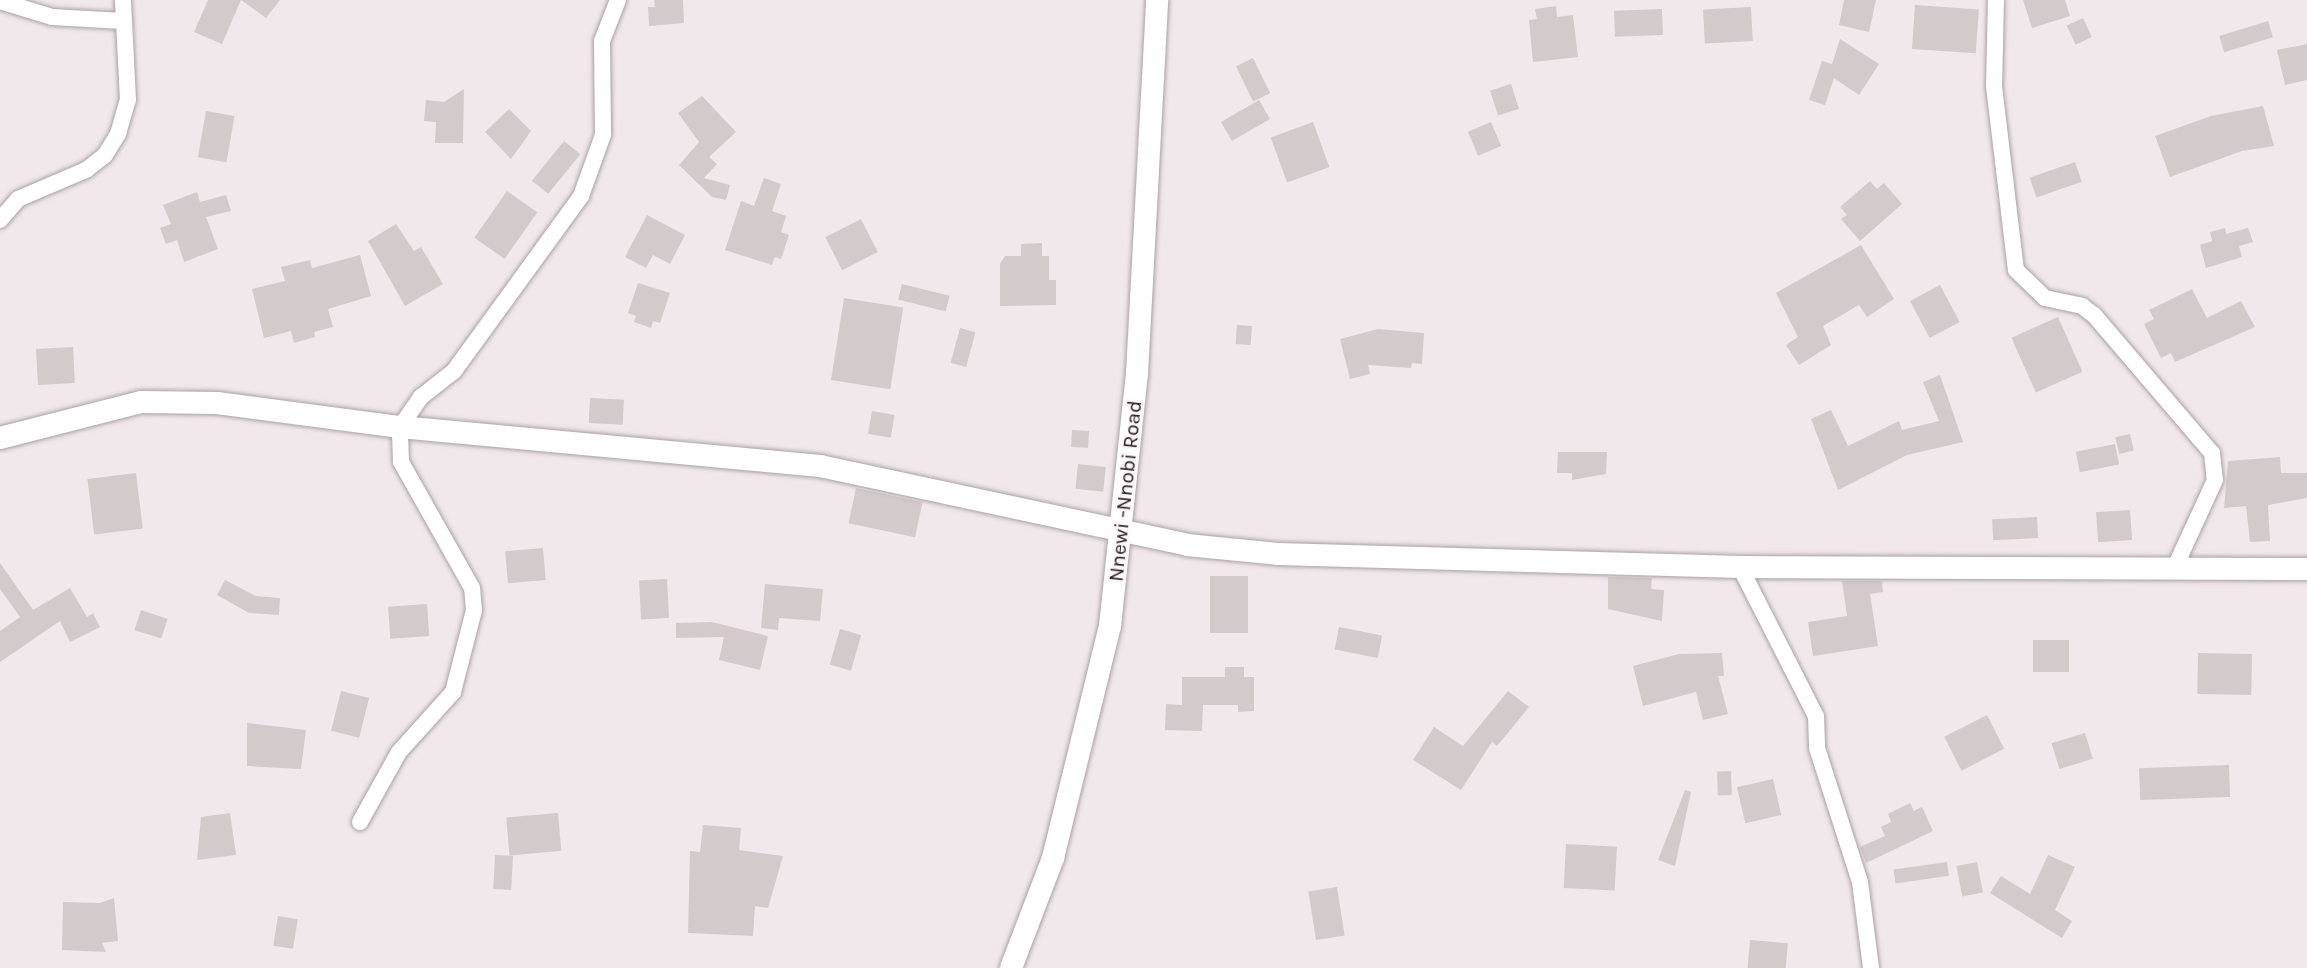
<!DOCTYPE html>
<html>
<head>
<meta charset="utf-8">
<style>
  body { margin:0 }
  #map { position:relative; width:2307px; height:968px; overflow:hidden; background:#f1e8ec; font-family:Karla,sans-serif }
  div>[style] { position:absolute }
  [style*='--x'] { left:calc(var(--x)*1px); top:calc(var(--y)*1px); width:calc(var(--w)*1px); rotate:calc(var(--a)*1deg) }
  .building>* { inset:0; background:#d3cacb; transform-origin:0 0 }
  .roads { filter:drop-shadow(0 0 2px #aaa2a5) drop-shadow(0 0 2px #aaa2a5) }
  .street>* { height:16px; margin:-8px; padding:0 8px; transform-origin:8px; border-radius:8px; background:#fff }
  .secondary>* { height:22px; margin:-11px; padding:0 11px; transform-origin:11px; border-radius:11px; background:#fff }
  span { translate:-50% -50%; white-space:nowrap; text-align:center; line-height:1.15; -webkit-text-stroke:5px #fef6f9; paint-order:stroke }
  .street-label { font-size:21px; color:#242123 }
</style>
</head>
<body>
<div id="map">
  <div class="building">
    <div style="clip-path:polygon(208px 0,280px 0,266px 18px,241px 0,222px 44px,194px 32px)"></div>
    <div style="clip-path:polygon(654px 0,683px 0,684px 23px,649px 26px,648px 7px,655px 7px)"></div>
    <div style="clip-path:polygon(1844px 0,1876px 0,1869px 32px,1839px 25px)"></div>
    <div style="clip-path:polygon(2023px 0,2065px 0,2070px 16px,2032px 28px)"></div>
    <div style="left:1915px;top:5px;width:64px;height:44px;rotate:4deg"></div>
    <div style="clip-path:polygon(1556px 6px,1557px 17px,1573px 15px,1578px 57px,1533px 62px,1529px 20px,1537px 19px,1535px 9px)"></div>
    <div style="left:1751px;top:7px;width:34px;height:48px;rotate:87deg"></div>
    <div style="left:1662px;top:9px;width:26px;height:48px;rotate:88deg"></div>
    <div style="left:2083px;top:18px;width:21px;height:18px;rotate:65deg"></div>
    <div style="left:2268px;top:21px;width:17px;height:51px;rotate:73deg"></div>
    <div style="clip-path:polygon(1840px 39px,1879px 64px,1859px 95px,1834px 78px,1825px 105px,1809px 100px,1822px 61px,1832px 64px)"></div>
    <div style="clip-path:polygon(2307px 44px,2307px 80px,2285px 85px,2277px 50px)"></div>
    <div style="left:1253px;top:58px;width:39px;height:19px;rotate:64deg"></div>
    <div style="left:1511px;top:84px;width:26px;height:22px;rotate:72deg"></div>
    <div style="clip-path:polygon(464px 89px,463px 143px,435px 143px,436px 122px,424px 121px,426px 100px,444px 102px)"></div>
    <div style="clip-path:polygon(702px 96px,736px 132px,709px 157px,717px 164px,704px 178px,730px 185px,726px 200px,712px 197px,679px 165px,699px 142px,678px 113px)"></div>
    <div style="left:1259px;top:100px;width:22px;height:44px;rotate:60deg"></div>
    <div style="clip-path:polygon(2263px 106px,2274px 146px,2242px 151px,2170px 177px,2155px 136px,2211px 116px)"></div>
    <div style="clip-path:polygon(509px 109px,531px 131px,511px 159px,485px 132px)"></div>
    <div style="left:206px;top:111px;width:29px;height:47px;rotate:10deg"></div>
    <div style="left:1313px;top:122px;width:48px;height:45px;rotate:70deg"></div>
    <div style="left:1491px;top:122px;width:26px;height:25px;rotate:67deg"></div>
    <div style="left:564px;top:141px;width:21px;height:51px;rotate:39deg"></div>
    <div style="left:2075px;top:162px;width:21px;height:48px;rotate:71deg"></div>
    <div style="clip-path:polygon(764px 178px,781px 184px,772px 211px,786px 216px,781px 232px,789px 235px,781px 259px,775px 257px,772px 265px,725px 250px,741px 201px,754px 206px)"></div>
    <div style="clip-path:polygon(1870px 181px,1877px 189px,1884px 183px,1902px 204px,1860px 241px,1841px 219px,1847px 215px,1840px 207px)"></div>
    <div style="left:507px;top:191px;width:37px;height:57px;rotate:35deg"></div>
    <div style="clip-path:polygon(197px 192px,200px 202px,226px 195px,231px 211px,206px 217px,218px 249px,184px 262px,177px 240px,166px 244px,160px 228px,171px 224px,163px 205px)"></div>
    <div style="clip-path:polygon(647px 215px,685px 235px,670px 264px,653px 255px,646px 268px,625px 257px)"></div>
    <div style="left:861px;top:219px;width:37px;height:40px;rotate:63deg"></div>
    <div style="clip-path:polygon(396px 224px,414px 251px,421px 247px,443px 284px,405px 306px,368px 241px)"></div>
    <div style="clip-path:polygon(2225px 228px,2226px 234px,2248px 228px,2253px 242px,2239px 246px,2242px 257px,2206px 268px,2200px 245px,2212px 241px,2210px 232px)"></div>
    <div style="clip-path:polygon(1042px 243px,1042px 256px,1049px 256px,1049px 280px,1056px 280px,1056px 305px,1000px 306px,1000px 264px,1005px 256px,1021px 256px,1021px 244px)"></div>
    <div style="clip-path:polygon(1861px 245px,1894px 299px,1867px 317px,1859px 305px,1823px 326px,1831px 345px,1799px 365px,1786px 345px,1798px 337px,1776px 293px)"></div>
    <div style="clip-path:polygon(360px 255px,371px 296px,328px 309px,333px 327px,314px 332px,315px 337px,294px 343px,291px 331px,264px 338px,252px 289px,285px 281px,281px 267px,310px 260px,312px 268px)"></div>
    <div style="clip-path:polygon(638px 283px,670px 293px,660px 323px,653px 321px,651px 328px,634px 322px,636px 316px,628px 313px)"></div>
    <div style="left:902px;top:284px;width:49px;height:16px;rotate:14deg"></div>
    <div style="left:1940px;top:285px;width:42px;height:34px;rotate:62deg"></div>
    <div style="clip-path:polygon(2192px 289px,2207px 318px,2241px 301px,2255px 327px,2175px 362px,2171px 353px,2161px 358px,2144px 324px,2154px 319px,2149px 310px)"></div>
    <div style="left:844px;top:298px;width:60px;height:83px;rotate:9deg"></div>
    <div style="left:2058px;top:317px;width:60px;height:51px;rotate:66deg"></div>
    <div style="left:1237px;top:325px;width:15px;height:19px;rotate:4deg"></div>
    <div style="left:960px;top:328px;width:16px;height:36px;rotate:15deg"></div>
    <div style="clip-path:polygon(1378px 329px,1424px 333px,1422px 364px,1412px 363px,1411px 368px,1368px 365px,1370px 374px,1350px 379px,1340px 339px)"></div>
    <div style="left:73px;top:347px;width:36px;height:37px;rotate:87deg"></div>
    <div style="clip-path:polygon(1940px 375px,1963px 442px,1907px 455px,1838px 490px,1811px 419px,1831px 410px,1848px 446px,1899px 421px,1902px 430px,1939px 421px,1923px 382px)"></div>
    <div style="left:590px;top:398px;width:34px;height:25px;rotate:3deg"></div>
    <div style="left:872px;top:411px;width:23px;height:23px;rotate:10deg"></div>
    <div style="left:1072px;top:430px;width:17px;height:17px;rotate:3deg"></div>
    <div style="left:2130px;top:434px;width:17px;height:15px;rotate:77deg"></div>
    <div style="left:2115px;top:444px;width:21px;height:40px;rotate:79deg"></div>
    <div style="clip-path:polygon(1558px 452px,1607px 452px,1606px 474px,1572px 480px,1572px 473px,1557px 473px)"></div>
    <div style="clip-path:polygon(2280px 457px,2281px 473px,2307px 473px,2307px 498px,2268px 505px,2270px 541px,2250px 542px,2246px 506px,2224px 508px,2228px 461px)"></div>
    <div style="left:1078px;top:464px;width:28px;height:25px;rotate:6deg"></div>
    <div style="left:136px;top:473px;width:56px;height:49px;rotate:83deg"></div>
    <div style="left:856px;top:488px;width:68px;height:36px;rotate:12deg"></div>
    <div style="left:2130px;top:510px;width:30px;height:34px;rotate:86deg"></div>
    <div style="left:2037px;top:517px;width:21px;height:45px;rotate:87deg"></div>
    <div style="left:543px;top:548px;width:32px;height:38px;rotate:85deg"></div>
    <div style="clip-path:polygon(0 563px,33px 610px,70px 588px,87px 617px,93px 613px,100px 627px,70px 642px,60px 621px,0 662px,0 631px,20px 617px,0 589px)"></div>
    <div style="left:1210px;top:576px;width:38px;height:57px"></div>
    <div style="clip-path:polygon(1608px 577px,1652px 578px,1651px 589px,1664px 590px,1662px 621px,1608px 609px)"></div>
    <div style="left:667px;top:579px;width:39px;height:28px;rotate:87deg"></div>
    <div style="clip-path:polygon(225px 580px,256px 596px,280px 598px,279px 615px,249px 613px,217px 595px)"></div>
    <div style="clip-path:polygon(1842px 581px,1882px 581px,1883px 592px,1870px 594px,1878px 646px,1813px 656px,1808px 622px,1847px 616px)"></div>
    <div style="clip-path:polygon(765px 584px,823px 589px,820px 621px,779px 618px,778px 630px,761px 628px)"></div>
    <div style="left:427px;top:604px;width:32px;height:39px;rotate:86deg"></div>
    <div style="left:141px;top:610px;width:28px;height:21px;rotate:18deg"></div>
    <div style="clip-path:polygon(712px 622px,768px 636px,760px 670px,719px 660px,724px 637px,676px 638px,676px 623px)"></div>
    <div style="left:1339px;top:627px;width:44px;height:23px;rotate:11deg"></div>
    <div style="left:840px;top:629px;width:22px;height:37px;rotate:16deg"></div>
    <div style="left:2033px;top:640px;width:36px;height:32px"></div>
    <div style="clip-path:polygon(1722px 653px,1724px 676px,1718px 676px,1728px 714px,1703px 720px,1696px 692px,1643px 706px,1633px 666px,1679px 654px)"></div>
    <div style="left:2198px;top:653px;width:54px;height:41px;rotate:1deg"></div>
    <div style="clip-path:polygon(1225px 667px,1244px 667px,1244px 677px,1254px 677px,1254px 711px,1238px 712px,1238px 705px,1203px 705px,1202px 731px,1165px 730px,1166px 704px,1182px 705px,1182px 677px,1225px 677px)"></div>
    <div style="left:341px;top:691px;width:29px;height:41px;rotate:14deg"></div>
    <div style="clip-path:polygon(1508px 691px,1529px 707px,1497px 746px,1492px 742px,1461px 790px,1413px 760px,1434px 727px,1463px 746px)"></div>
    <div style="left:1987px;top:715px;width:38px;height:48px;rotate:63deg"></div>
    <div style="clip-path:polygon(247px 723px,306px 730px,301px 769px,247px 766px)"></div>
    <div style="left:2085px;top:733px;width:27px;height:35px;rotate:73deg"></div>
    <div style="left:2229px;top:765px;width:32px;height:90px;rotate:88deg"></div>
    <div style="left:1731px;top:771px;width:24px;height:14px;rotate:88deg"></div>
    <div style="left:1773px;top:779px;width:37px;height:37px;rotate:77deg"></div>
    <div style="clip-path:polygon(1685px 790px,1691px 792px,1675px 866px,1658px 860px)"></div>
    <div style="clip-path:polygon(1910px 803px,1914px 811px,1922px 807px,1933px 831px,1866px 863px,1860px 847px,1885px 836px,1881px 827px,1891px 822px,1888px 814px)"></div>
    <div style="clip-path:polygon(230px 813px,236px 855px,197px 860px,201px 817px)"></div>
    <div style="left:558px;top:813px;width:38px;height:52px;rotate:85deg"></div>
    <div style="clip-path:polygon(703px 825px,741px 828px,739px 850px,783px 856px,768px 908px,755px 906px,753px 936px,688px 933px,690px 851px,700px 852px)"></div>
    <div style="left:1566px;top:844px;width:51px;height:44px;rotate:3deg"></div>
    <div style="left:495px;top:855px;width:18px;height:34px;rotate:3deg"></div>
    <div style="clip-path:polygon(2048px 855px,2075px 867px,2055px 910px,2072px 921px,2062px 938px,1990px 893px,2001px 876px,2030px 894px)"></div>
    <div style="left:1947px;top:862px;width:14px;height:54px;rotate:82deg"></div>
    <div style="left:1977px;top:862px;width:31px;height:21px;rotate:79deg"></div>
    <div style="left:1337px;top:887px;width:49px;height:29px;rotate:81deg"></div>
    <div style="clip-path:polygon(114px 898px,118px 941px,102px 943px,106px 952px,62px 950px,63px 902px,100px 903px)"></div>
    <div style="left:278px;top:916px;width:20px;height:30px;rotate:9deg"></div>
    <div style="left:1750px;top:940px;width:38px;height:28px;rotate:5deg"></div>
  </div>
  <div class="roads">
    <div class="street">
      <div style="--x:1996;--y:0;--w:86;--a:91.3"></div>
      <div style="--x:1994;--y:86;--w:185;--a:83.2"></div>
      <div style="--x:2016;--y:270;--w:40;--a:44"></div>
      <div style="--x:2045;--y:298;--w:38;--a:12"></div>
      <div style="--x:2082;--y:306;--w:15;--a:37"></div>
      <div style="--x:2094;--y:315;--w:182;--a:49.5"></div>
      <div style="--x:2212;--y:453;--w:27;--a:84"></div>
      <div style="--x:2215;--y:480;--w:98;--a:114.7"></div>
      <div style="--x:0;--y:1;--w:54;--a:17.1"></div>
      <div style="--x:52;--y:17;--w:71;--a:3.2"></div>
      <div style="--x:0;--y:220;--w:28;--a:-49"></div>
      <div style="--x:18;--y:199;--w:74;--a:-23.1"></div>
      <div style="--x:86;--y:170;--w:24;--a:-38"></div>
      <div style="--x:105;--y:155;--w:25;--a:-58"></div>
      <div style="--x:118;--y:134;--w:35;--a:-74"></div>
      <div style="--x:128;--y:100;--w:100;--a:-92.9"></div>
      <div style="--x:1740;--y:567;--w:167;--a:63"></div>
      <div style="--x:1816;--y:716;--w:32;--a:88"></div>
      <div style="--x:1817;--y:748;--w:141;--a:72.2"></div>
      <div style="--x:1860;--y:882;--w:87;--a:82.7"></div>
      <div style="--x:360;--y:822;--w:80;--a:-60.9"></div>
      <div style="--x:399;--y:752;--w:81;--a:-48"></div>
      <div style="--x:453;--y:692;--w:85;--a:-75.6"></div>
      <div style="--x:474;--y:610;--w:22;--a:-95"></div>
      <div style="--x:472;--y:588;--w:145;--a:-119.4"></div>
      <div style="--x:401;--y:462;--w:35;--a:-92"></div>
      <div style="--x:400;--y:427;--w:37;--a:-55"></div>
      <div style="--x:421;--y:397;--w:42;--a:-38.2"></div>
      <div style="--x:454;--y:371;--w:216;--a:-54"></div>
      <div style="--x:581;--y:196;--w:65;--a:-70.2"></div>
      <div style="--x:603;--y:135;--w:94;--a:-90.6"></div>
      <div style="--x:602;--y:41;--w:44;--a:-68.7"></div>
    </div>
    <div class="secondary">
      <div style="--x:0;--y:438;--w:146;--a:-14.3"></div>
      <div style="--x:141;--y:402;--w:76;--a:0.8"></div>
      <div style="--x:217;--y:403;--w:185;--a:7.5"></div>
      <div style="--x:400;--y:427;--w:422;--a:5.3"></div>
      <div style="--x:820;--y:466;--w:375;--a:12.1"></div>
      <div style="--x:1187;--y:545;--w:91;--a:5.6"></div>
      <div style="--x:1278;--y:554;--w:462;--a:1.6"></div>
      <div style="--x:1740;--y:567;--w:567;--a:0.2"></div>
      <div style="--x:1011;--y:968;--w:118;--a:-69.1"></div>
      <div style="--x:1053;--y:858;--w:239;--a:-76.2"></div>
      <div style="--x:1110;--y:626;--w:254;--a:-83.9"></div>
      <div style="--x:1137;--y:373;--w:374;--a:-86.9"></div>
    </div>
  </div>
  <div class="street-label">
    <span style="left:1125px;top:491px;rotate:-84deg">Nnewi -Nnobi Road</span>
  </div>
</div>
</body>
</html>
